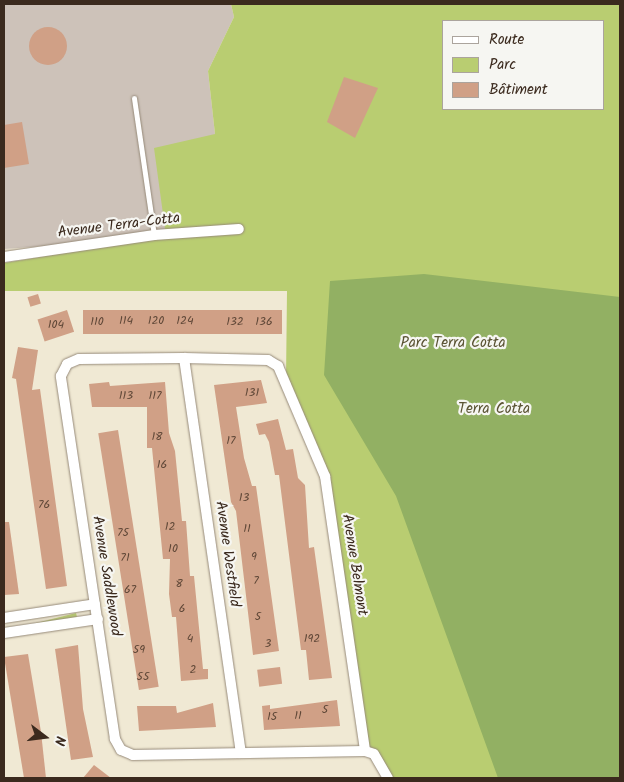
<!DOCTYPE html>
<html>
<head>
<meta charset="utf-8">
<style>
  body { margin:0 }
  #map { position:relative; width:624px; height:782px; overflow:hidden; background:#f0e9d4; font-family:Kalam,sans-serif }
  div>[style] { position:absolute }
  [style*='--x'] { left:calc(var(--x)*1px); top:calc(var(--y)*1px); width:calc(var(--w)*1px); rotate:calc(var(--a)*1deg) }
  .industrial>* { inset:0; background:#cdc2b9 }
  .green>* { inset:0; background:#b9cd71; transform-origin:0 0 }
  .forest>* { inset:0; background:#92b063 }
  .building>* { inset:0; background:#d0a086; transform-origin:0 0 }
  .round { border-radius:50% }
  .roads { filter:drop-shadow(0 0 1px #968a79) drop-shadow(0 0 1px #968a79) }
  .lane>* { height:5px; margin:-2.5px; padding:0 2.5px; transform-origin:2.5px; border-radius:2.5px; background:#fff }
  .street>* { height:10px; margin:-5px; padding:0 5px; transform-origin:5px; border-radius:5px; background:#fff }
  span { translate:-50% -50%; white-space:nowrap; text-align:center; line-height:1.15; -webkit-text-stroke:4.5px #f6f6f2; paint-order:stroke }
  .number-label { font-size:12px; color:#604838 }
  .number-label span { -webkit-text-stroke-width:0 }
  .street-label { font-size:15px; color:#3b2a1e }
  .park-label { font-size:15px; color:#5a5333 }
  .frame { position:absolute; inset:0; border:5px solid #3b2a1e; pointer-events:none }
  .legend { position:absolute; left:442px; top:20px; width:162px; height:90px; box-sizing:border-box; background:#f6f6f2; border:1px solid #aba49d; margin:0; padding:6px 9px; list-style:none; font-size:15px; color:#3b2a1e }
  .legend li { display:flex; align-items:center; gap:10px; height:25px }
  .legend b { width:25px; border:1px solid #aba49d }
  .north { position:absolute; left:20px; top:712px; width:50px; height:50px; -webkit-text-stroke:4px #f6f6f2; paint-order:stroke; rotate:105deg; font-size:14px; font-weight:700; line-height:20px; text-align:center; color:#3b2a1e }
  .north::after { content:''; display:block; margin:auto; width:18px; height:22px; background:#3b2a1e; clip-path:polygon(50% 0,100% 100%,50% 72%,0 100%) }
</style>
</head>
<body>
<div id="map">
  <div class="industrial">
    <div style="clip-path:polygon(4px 4px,231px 4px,234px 17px,208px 71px,215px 134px,166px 237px,4px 249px)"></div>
  </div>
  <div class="green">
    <div style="clip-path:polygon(evenodd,231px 4px,620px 4px,620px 778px,388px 778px,365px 751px,325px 476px,286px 379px,287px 291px,4px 291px,4px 263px,166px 236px,154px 148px,215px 134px,208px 71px,234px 17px,231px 4px,443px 21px,603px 21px,603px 109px,443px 109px,443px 21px)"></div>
    <div style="left:76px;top:613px;width:4px;height:73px;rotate:76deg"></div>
  </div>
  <div class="forest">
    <div style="clip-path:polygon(424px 274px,620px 297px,620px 778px,498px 778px,396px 496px,324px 375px,330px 281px)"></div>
  </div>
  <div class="building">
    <div class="round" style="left:29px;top:27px;width:38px;height:38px"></div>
    <div style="clip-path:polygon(344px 77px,378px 88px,355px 138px,327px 122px)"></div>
    <div style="clip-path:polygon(22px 122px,29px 164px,4px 168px,4px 125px)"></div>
    <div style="left:38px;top:294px;width:10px;height:11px;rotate:73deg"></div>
    <div style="left:67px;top:310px;width:23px;height:31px;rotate:72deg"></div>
    <div style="left:83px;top:310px;width:199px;height:24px"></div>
    <div style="clip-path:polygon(18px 347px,38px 350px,32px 390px,40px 389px,67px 586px,46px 589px,16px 379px,12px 378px)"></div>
    <div style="clip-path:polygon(261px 380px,267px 403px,236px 407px,244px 458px,252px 486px,256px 486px,279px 651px,253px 655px,236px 511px,231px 502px,214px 385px)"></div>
    <div style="clip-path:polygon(109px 382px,110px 386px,165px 382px,169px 433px,175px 451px,182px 521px,186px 521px,190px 576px,194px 576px,203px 669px,208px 669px,208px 679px,181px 681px,176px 617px,172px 617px,169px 594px,170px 559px,163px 559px,152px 448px,147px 448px,147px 407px,92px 407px,89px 384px)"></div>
    <div style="clip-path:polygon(278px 419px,286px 450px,293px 449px,298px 478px,305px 485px,309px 548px,314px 547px,332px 678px,309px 680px,306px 650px,301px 650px,279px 475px,275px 475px,269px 442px,265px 434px,259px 435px,256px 424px)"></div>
    <div style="left:118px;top:430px;width:260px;height:20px;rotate:81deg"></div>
    <div style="clip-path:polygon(4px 522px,9px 522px,19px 594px,4px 595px)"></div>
    <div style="clip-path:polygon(78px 645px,83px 709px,93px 757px,71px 760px,55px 649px)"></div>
    <div style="clip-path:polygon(28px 654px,41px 732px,46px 778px,24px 778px,4px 657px)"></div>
    <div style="left:280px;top:667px;width:17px;height:23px;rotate:83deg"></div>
    <div style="clip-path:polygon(337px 700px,340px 726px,264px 730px,262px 706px,270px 705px,270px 709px)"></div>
    <div style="clip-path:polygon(213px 703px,216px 727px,139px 731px,137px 706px,176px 706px,177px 713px)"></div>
    <div style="clip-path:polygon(94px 765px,111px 778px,83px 778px)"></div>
  </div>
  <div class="roads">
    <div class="lane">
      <div style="--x:134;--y:98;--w:138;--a:81.7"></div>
    </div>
    <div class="street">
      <div style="--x:4;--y:257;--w:152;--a:-8.3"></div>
      <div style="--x:154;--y:235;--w:85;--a:-4"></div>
      <div style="--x:184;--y:358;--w:399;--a:81.8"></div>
      <div style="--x:4;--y:618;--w:92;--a:-8.7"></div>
      <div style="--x:4;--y:633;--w:95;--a:-8.5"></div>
      <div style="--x:365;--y:751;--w:232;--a:179"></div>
      <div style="--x:133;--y:755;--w:13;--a:-157"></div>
      <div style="--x:121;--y:750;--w:13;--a:-119"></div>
      <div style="--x:115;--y:739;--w:367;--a:-98.5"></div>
      <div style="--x:61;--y:376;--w:13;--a:-63"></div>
      <div style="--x:67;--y:364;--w:13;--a:-23"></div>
      <div style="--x:79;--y:359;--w:105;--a:-0.5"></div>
      <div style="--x:184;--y:358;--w:84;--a:1.4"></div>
      <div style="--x:268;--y:360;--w:12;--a:31"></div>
      <div style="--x:278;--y:366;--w:120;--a:66.9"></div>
      <div style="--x:325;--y:476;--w:278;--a:81.7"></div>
      <div style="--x:365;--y:751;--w:9;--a:18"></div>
      <div style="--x:374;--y:754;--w:28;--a:60"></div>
    </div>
  </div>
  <div class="number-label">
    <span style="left:126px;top:321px">114</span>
    <span style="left:156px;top:321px">120</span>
    <span style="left:185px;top:321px">124</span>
    <span style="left:97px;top:322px">110</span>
    <span style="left:235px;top:322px">132</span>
    <span style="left:264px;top:322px">136</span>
    <span style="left:56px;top:325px">104</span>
    <span style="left:252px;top:393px">131</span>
    <span style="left:126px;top:396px">113</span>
    <span style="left:155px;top:396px">117</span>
    <span style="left:157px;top:437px">18</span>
    <span style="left:231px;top:441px">17</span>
    <span style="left:162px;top:465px">16</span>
    <span style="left:244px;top:498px">13</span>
    <span style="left:44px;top:505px">76</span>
    <span style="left:170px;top:527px">12</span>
    <span style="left:247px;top:529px">11</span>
    <span style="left:123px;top:533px">75</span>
    <span style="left:173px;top:549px">10</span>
    <span style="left:254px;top:557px">9</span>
    <span style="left:125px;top:558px">71</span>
    <span style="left:256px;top:581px">7</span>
    <span style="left:179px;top:584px">8</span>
    <span style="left:130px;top:590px">67</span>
    <span style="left:182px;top:609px">6</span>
    <span style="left:258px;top:617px">5</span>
    <span style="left:190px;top:639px">4</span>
    <span style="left:312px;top:639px">192</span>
    <span style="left:268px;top:644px">3</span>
    <span style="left:139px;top:650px">59</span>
    <span style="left:193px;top:670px">2</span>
    <span style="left:143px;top:677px">55</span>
    <span style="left:325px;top:710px">5</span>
    <span style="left:298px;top:716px">11</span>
    <span style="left:272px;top:717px">15</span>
  </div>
  <div class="street-label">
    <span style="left:119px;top:226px;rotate:-7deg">Avenue Terra-Cotta</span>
    <span style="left:227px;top:554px;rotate:82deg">Avenue Westfield</span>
    <span style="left:354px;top:565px;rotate:81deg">Avenue Belmont</span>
    <span style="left:106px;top:576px;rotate:81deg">Avenue Saddlewood</span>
  </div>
  <div class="park-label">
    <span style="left:453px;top:344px">Parc Terra Cotta</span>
    <span style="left:494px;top:410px">Terra Cotta</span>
  </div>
  <div class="frame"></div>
  <ul class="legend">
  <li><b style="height:6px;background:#fff"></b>Route</li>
  <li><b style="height:14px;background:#b9cd71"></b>Parc</li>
  <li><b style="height:14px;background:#d0a086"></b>Bâtiment</li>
  </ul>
  <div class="north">N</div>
</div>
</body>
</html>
